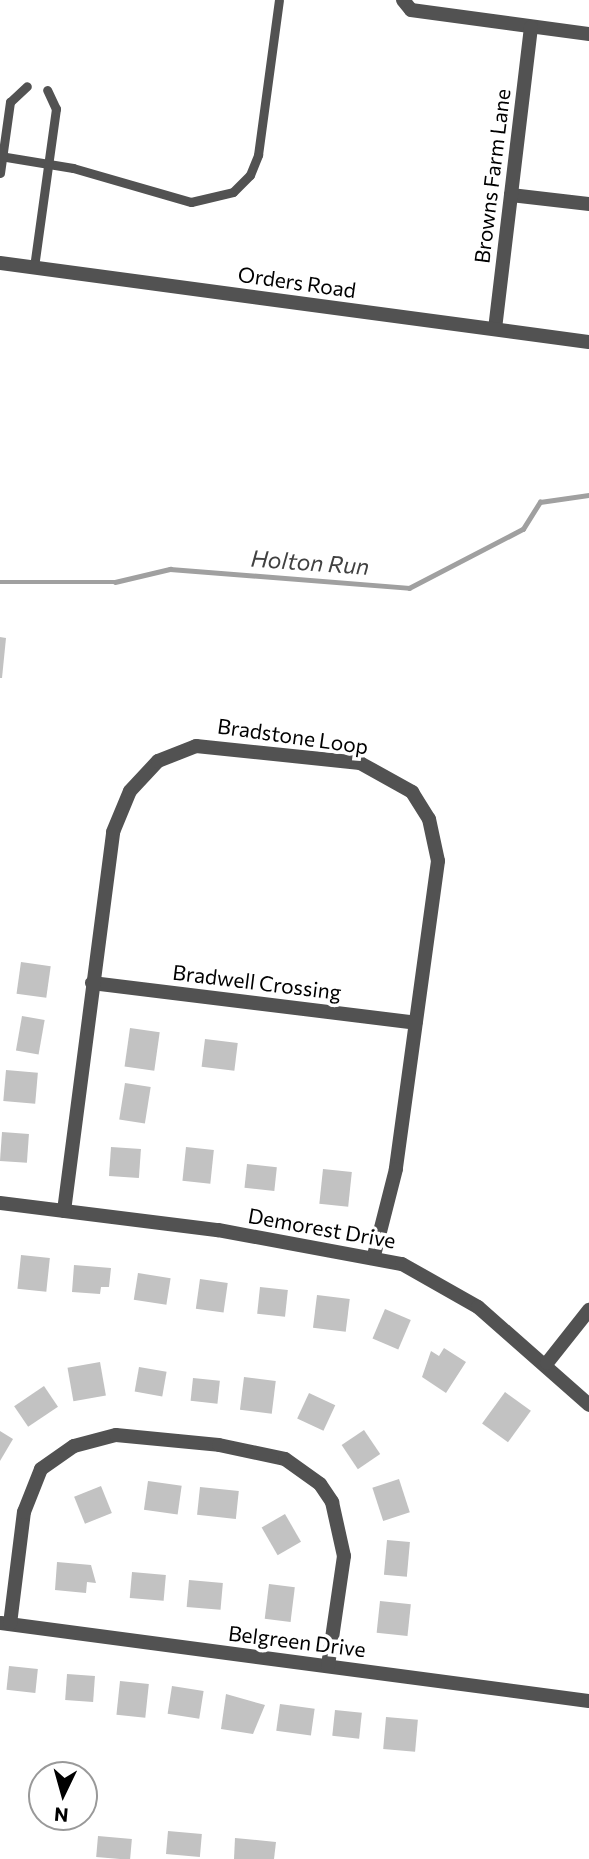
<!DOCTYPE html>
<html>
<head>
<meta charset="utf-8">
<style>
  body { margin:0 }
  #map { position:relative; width:589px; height:1859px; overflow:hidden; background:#fff; font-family:Commissioner,sans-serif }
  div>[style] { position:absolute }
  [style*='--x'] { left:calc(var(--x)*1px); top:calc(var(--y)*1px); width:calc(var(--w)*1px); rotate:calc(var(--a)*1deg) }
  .stream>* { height:4.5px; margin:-2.25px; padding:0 2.25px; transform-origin:2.25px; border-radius:2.25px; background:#a0a0a0 }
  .building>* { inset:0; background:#c2c2c2; transform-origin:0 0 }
  .service>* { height:9px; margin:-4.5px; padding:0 4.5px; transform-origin:4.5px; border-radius:4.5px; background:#525252 }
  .minor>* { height:14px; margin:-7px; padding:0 7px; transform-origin:7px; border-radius:7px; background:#525252 }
  .tertiary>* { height:14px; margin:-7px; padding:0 7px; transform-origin:7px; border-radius:7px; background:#525252 }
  span { translate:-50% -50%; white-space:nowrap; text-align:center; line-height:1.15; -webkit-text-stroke:7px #fff; paint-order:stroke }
  .street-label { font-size:21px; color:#000 }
  .water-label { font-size:23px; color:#414141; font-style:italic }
  .north { position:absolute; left:28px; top:1761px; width:70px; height:70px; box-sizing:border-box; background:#fff; border:2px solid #999; border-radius:50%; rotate:185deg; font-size:19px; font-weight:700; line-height:28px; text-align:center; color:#000 }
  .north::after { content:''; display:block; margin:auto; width:24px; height:32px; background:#000; clip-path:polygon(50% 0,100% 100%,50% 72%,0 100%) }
</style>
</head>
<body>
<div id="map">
  <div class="stream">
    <div style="--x:0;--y:582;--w:115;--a:0"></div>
    <div style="--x:115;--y:582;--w:57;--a:-13.3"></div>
    <div style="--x:170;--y:569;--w:240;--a:4.5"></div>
    <div style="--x:409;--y:588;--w:128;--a:-27.4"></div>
    <div style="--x:523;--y:529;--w:32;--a:-58"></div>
    <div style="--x:540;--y:502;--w:49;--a:-8.1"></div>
  </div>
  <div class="building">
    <div style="clip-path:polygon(0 637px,6px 638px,2px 678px,0 678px)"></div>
    <div style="left:21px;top:962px;width:30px;height:32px;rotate:8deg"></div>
    <div style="left:22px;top:1016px;width:23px;height:35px;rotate:10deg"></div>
    <div style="left:130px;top:1028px;width:30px;height:39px;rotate:8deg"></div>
    <div style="left:205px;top:1039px;width:33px;height:28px;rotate:7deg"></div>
    <div style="left:6px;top:1070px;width:32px;height:31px;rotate:5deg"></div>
    <div style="left:125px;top:1083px;width:26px;height:37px;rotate:9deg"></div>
    <div style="left:2px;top:1132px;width:27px;height:29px;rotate:4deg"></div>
    <div style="left:111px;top:1147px;width:30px;height:29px;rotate:4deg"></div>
    <div style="left:186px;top:1147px;width:28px;height:34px;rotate:6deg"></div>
    <div style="left:247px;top:1164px;width:30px;height:24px;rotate:6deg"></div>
    <div style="left:323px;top:1169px;width:29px;height:35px;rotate:6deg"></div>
    <div style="left:21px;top:1255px;width:29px;height:34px;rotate:6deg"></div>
    <div style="clip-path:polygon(74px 1265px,111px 1268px,109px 1287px,101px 1287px,100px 1294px,72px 1292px)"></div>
    <div style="left:138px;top:1273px;width:33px;height:27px;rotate:9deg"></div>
    <div style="left:200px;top:1279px;width:28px;height:30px;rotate:8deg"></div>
    <div style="left:260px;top:1287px;width:28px;height:27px;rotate:6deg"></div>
    <div style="left:317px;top:1295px;width:33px;height:33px;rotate:7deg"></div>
    <div style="left:385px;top:1309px;width:28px;height:32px;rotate:23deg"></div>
    <div style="clip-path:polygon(444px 1348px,466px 1362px,446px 1393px,422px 1377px,431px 1351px,439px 1356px)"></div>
    <div style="left:100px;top:1362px;width:34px;height:33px;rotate:80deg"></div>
    <div style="left:139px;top:1367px;width:28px;height:25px;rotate:10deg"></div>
    <div style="left:244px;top:1377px;width:32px;height:33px;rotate:7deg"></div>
    <div style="left:193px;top:1378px;width:27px;height:23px;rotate:6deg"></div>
    <div style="left:44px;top:1386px;width:25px;height:36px;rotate:56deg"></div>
    <div style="left:505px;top:1392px;width:32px;height:39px;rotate:36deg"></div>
    <div style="left:309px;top:1393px;width:29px;height:28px;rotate:25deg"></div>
    <div style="left:364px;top:1430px;width:29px;height:27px;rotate:56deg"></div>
    <div style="clip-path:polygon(0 1431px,13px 1439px,0 1461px)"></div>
    <div style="left:399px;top:1479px;width:35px;height:28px;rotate:72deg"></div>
    <div style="left:148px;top:1481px;width:34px;height:29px;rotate:8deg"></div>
    <div style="left:101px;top:1486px;width:29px;height:29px;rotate:68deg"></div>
    <div style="left:200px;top:1487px;width:39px;height:28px;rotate:6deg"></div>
    <div style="left:285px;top:1514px;width:32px;height:27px;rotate:60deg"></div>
    <div style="left:387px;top:1540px;width:23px;height:35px;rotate:5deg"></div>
    <div style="clip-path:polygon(57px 1562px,91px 1565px,96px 1583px,87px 1582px,86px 1593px,55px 1590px)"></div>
    <div style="left:132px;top:1572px;width:34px;height:26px;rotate:5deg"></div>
    <div style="left:189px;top:1580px;width:34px;height:27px;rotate:5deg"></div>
    <div style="left:269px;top:1584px;width:26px;height:35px;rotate:7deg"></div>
    <div style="left:380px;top:1601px;width:31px;height:32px;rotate:6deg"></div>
    <div style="left:9px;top:1666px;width:29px;height:24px;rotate:6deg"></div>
    <div style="left:67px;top:1674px;width:28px;height:26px;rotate:4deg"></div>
    <div style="left:120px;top:1681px;width:29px;height:34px;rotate:6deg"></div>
    <div style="left:172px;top:1686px;width:32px;height:28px;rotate:9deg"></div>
    <div style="clip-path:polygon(226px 1694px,265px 1705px,253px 1734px,221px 1729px)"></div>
    <div style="left:280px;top:1704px;width:35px;height:27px;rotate:8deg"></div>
    <div style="left:335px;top:1710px;width:27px;height:26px;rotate:6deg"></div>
    <div style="left:386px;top:1717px;width:32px;height:32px;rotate:5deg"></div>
    <div style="left:168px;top:1831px;width:34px;height:23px;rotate:5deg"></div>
    <div style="left:98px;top:1836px;width:34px;height:21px;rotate:5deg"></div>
    <div style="clip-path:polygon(235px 1838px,276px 1842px,274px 1859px,234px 1859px)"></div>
  </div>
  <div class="service">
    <div style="--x:0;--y:156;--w:74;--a:9.3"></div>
    <div style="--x:73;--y:168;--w:123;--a:16.1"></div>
    <div style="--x:191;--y:202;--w:43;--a:-13.4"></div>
    <div style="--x:233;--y:192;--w:24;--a:-45"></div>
    <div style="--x:250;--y:175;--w:22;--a:-68"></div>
    <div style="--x:258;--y:155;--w:156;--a:-82.3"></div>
    <div style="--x:0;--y:173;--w:72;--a:-82"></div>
    <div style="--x:10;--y:102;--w:23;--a:-43"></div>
    <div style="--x:34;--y:267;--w:160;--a:-82.1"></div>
    <div style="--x:56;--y:109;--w:21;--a:-115"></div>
  </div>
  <div class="minor">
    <div style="--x:403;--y:0;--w:13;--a:51"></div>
    <div style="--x:411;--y:10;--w:180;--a:7.7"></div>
    <div style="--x:511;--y:195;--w:79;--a:6.6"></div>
    <div style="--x:495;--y:329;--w:304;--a:-83.2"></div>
    <div style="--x:92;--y:983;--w:326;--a:7"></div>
    <div style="--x:0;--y:1203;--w:220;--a:7.1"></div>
    <div style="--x:218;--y:1230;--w:187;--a:10.5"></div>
    <div style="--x:402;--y:1264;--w:87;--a:29.5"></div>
    <div style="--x:478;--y:1307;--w:148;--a:41.4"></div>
    <div style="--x:64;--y:1211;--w:382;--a:-82.6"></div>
    <div style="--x:113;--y:832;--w:44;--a:-67.5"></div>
    <div style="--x:130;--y:791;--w:41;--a:-47"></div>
    <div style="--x:158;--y:761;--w:41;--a:-21.5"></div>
    <div style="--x:196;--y:746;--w:165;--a:5.9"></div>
    <div style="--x:360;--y:763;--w:60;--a:29.1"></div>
    <div style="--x:412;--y:792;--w:32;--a:58"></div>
    <div style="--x:429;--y:819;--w:43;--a:77.9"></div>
    <div style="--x:438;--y:861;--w:311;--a:97.8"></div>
    <div style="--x:396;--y:1169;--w:89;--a:104.3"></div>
    <div style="--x:547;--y:1363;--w:68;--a:-51.6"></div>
    <div style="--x:1;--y:1623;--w:593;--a:7.56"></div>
    <div style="--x:10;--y:1624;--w:113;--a:-82.9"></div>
    <div style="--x:24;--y:1512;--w:46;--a:-68.4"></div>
    <div style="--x:41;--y:1469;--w:40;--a:-34.9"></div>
    <div style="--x:74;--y:1446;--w:43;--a:-14.7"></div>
    <div style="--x:116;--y:1435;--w:103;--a:5.5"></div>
    <div style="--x:219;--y:1445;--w:67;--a:12"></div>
    <div style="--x:285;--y:1459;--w:43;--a:35.5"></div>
    <div style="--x:320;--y:1484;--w:22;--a:56"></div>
    <div style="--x:332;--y:1502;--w:55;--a:77.5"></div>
    <div style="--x:344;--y:1556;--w:111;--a:98.3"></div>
  </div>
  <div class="tertiary">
    <div style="--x:0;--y:263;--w:594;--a:7.64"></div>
  </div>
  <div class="street-label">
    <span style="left:492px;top:176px;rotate:-83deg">Browns Farm Lane</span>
    <span style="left:297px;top:282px;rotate:8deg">Orders Road</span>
    <span style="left:293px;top:736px;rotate:8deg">Bradstone Loop</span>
    <span style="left:257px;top:982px;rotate:7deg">Bradwell Crossing</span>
    <span style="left:322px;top:1228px;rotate:10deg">Demorest Drive</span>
    <span style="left:297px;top:1641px;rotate:7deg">Belgreen Drive</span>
  </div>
  <div class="water-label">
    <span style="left:310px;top:562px;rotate:4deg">Holton Run</span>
  </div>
  <div class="north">N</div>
</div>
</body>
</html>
